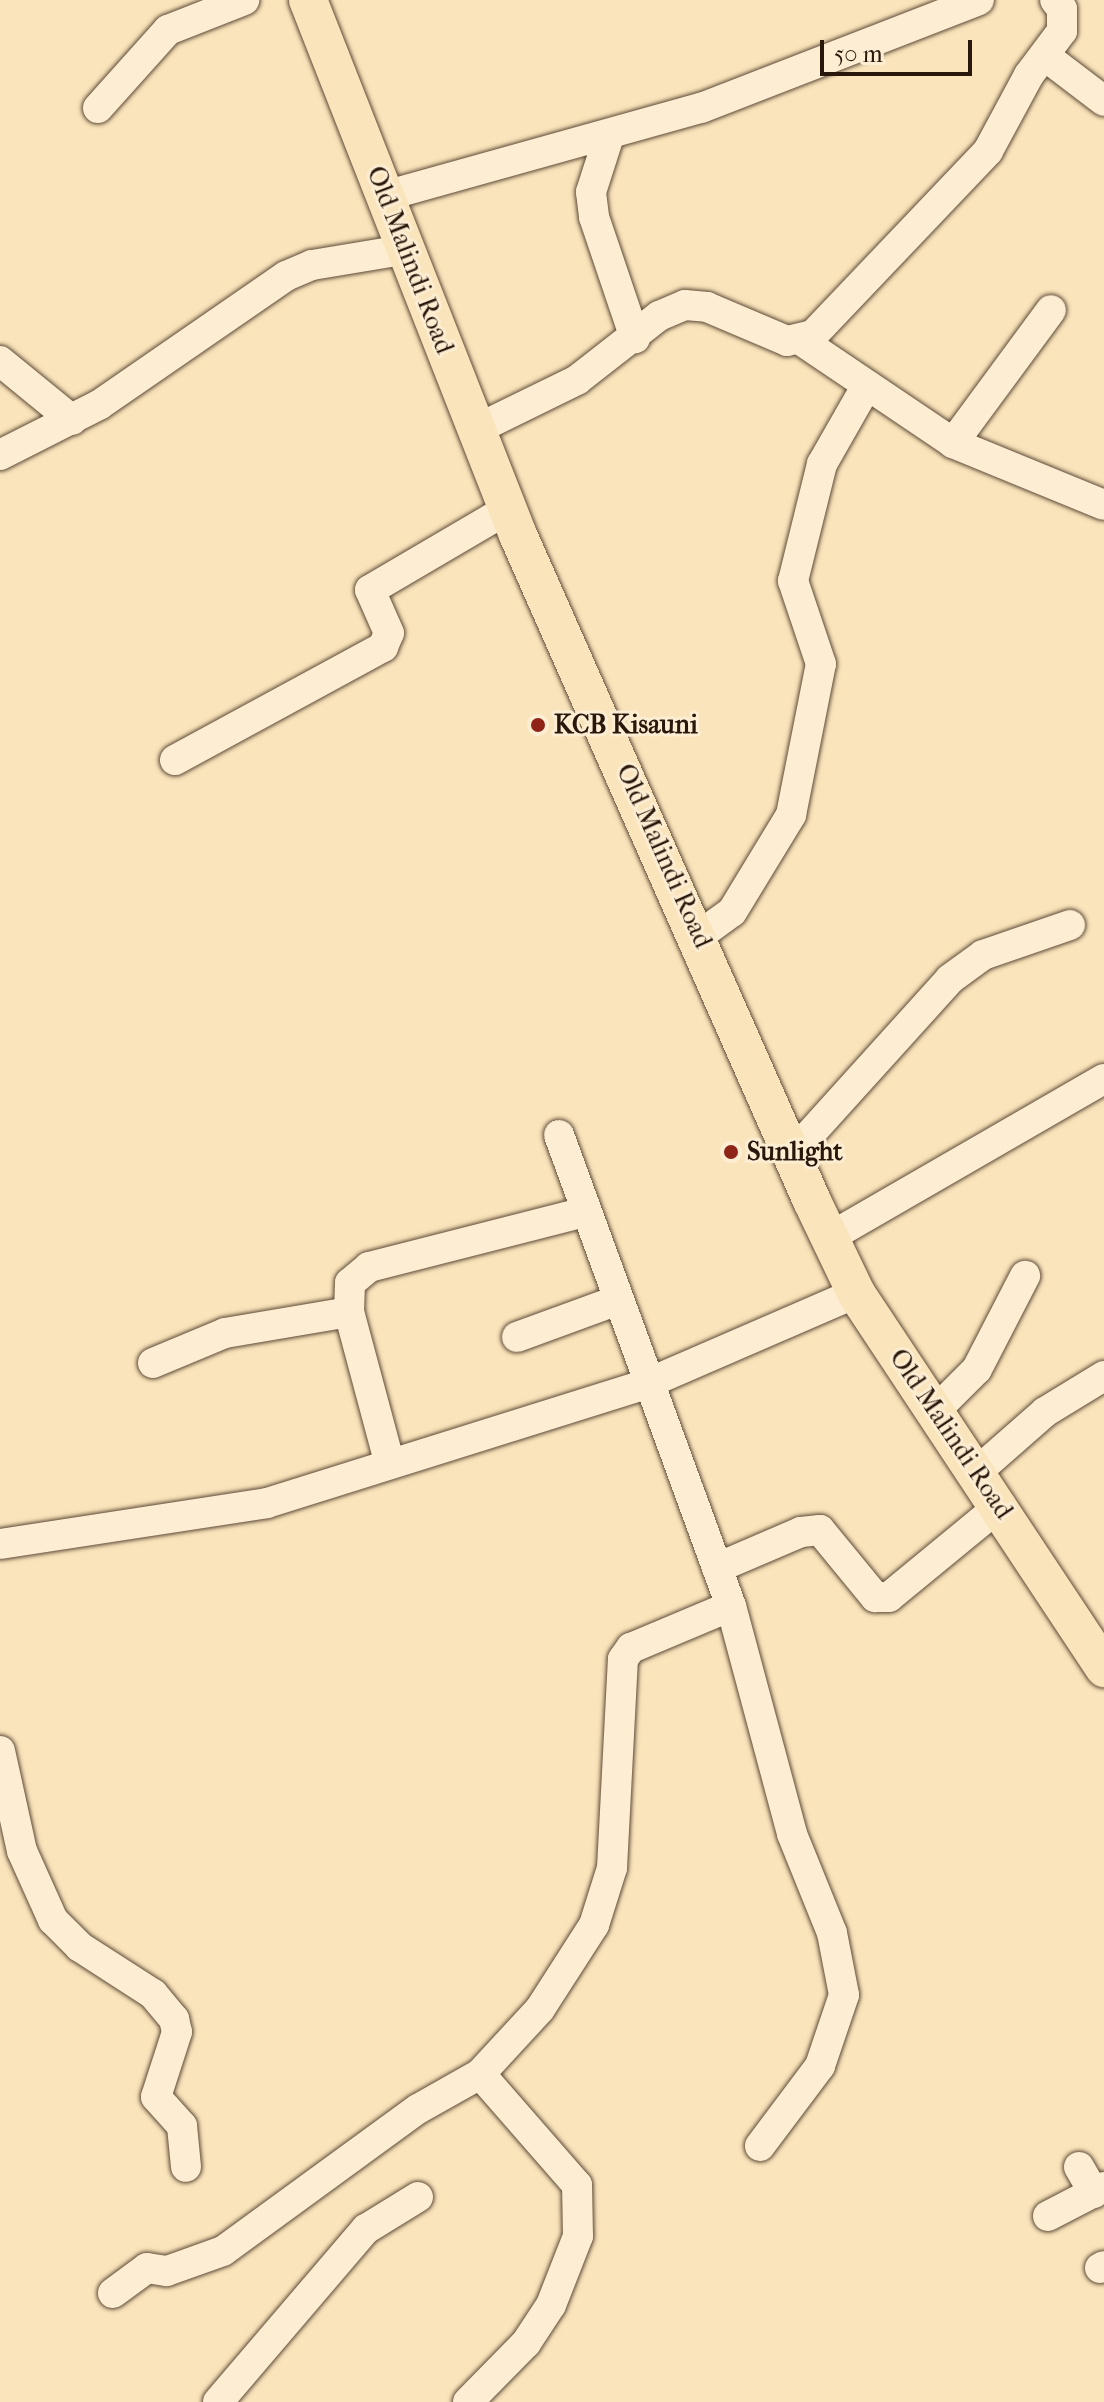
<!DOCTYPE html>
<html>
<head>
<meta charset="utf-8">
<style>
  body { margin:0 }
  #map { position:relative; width:1104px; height:2402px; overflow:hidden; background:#fae4bb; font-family:"IM FELL French Canon",serif }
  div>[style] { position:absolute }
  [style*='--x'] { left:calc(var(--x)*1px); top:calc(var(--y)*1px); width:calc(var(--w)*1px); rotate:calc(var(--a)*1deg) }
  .roads { filter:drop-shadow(0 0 2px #5d4a37) drop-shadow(0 0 2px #5d4a37) }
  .minor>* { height:30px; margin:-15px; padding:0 15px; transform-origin:15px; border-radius:15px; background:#fcedd3 }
  .major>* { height:38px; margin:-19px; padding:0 19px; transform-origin:19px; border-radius:19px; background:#fae4bb }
  .dots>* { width:22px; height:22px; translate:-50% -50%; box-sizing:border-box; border:4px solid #fcedd3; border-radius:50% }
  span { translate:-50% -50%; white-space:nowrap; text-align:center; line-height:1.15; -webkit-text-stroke:6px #fcedd3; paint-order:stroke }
  .street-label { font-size:26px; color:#29170b }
  .poi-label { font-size:26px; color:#29170b; font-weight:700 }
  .left { translate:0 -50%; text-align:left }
  .scale { position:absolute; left:820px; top:40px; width:152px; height:36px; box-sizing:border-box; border:4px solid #29170b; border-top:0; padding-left:10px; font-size:24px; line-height:28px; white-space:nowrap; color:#29170b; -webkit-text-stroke:6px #fcedd3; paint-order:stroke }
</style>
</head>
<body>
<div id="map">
  <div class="roads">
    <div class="minor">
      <div style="--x:1045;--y:56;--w:74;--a:37.3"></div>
      <div style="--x:98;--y:108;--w:105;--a:-48.1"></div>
      <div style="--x:168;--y:30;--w:82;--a:-21.5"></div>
      <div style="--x:609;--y:136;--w:59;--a:107.8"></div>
      <div style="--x:591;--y:192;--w:25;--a:83"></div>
      <div style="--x:594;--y:217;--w:128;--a:71.3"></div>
      <div style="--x:385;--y:196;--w:328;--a:-15.6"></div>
      <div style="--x:701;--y:108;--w:298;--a:-21.2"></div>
      <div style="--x:802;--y:341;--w:182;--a:34"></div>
      <div style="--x:953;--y:443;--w:163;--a:22.3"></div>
      <div style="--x:0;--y:361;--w:93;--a:39.3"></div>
      <div style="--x:475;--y:430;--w:114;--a:-26.1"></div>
      <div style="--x:577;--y:380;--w:104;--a:-38"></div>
      <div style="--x:659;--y:316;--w:28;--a:-23"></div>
      <div style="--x:685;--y:305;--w:22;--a:5"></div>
      <div style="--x:707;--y:307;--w:87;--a:23"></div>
      <div style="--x:787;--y:341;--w:27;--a:-13"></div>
      <div style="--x:813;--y:335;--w:254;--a:-46.4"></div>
      <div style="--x:988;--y:151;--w:86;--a:-61.7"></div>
      <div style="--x:1029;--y:75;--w:55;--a:-53.1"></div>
      <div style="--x:1062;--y:31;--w:22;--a:-90"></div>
      <div style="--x:1062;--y:9;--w:11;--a:-128"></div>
      <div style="--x:953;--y:443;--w:165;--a:-53.6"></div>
      <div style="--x:0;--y:455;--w:111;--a:-26.8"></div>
      <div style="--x:99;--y:405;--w:227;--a:-34.6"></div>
      <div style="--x:286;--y:276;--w:28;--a:-23"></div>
      <div style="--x:312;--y:265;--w:92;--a:-9.4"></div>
      <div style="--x:175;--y:760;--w:237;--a:-28.5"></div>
      <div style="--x:383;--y:647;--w:15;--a:-67"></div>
      <div style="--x:389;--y:633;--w:47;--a:-113.8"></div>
      <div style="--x:370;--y:590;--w:160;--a:-30.4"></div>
      <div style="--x:700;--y:935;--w:39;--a:-36"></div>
      <div style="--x:732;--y:912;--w:114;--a:-58.7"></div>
      <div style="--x:791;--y:815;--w:154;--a:-78.8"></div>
      <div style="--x:821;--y:664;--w:88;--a:-108.6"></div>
      <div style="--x:793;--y:581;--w:121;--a:-76.1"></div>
      <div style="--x:822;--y:464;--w:89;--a:-60.3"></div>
      <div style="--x:559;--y:1135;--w:501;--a:69.94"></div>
      <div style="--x:731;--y:1606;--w:236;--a:75"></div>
      <div style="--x:792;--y:1834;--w:107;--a:68"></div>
      <div style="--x:832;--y:1933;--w:63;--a:79"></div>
      <div style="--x:844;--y:1995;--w:75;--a:108.7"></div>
      <div style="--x:820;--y:2066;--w:100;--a:126.9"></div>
      <div style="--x:793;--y:1153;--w:234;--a:-47.9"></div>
      <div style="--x:950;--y:979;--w:41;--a:-36"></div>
      <div style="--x:983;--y:955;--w:92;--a:-19"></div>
      <div style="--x:830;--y:1237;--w:316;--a:-30"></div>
      <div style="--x:517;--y:1337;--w:108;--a:-20.1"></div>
      <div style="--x:153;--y:1363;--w:78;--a:-22.6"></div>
      <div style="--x:225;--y:1333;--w:126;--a:-9.6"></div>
      <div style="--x:935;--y:1411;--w:59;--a:-45"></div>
      <div style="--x:977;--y:1369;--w:105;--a:-62.7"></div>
      <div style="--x:389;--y:1461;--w:154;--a:-105"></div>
      <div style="--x:349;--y:1312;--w:29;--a:-88"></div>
      <div style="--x:350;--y:1283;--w:25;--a:-40"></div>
      <div style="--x:369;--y:1267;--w:222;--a:-14.3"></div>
      <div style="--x:979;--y:1470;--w:88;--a:-41.3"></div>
      <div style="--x:1045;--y:1412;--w:69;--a:-31.4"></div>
      <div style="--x:0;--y:1544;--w:270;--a:-8.7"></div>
      <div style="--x:267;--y:1503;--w:397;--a:-17.4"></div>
      <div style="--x:646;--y:1384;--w:229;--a:-23.4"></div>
      <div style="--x:717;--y:1568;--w:91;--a:-23.2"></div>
      <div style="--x:801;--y:1532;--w:19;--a:-6"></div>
      <div style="--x:820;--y:1530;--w:87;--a:50.6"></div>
      <div style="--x:875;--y:1597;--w:14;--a:0"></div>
      <div style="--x:889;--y:1597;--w:145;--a:-39.4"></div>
      <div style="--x:0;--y:1751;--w:102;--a:77.6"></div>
      <div style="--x:22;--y:1851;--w:76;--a:65.8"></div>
      <div style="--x:53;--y:1920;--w:38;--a:45"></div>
      <div style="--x:80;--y:1947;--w:87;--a:32.8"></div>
      <div style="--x:153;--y:1994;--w:33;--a:50"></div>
      <div style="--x:174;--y:2019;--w:13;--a:77"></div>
      <div style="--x:177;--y:2032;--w:68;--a:107.9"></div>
      <div style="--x:156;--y:2097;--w:39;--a:48"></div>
      <div style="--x:182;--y:2126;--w:41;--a:84.4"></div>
      <div style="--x:1079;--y:2167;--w:30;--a:60"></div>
      <div style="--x:1048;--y:2216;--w:63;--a:-27.4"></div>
      <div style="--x:1100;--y:2268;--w:4;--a:-27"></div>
      <div style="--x:113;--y:2293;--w:42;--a:-36.3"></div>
      <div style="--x:147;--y:2268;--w:20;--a:9"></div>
      <div style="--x:167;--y:2271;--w:59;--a:-19.7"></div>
      <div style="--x:223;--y:2251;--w:241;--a:-36.1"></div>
      <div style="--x:418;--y:2109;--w:71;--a:-29.4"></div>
      <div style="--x:480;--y:2074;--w:88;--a:-47.3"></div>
      <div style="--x:540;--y:2009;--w:100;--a:-57.3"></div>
      <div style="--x:594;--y:1925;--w:60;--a:-72.5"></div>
      <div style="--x:612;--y:1868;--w:209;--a:-87"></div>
      <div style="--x:623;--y:1659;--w:14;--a:-54"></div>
      <div style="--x:631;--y:1648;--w:108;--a:-22.8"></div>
      <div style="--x:218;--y:2402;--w:228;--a:-49.5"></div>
      <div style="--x:366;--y:2229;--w:61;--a:-31.6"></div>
      <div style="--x:468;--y:2402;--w:83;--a:-45.5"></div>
      <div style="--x:526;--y:2343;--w:45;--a:-56.7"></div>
      <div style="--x:551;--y:2305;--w:74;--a:-68.6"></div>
      <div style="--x:578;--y:2236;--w:51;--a:-91.1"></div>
      <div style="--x:577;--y:2185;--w:147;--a:-131.1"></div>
    </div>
    <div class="major">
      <div style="--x:308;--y:0;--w:575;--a:68.57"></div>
      <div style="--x:518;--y:535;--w:728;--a:66.18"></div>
      <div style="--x:812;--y:1201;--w:102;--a:64.4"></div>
      <div style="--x:856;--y:1293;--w:450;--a:56.5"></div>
    </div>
  </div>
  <div class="dots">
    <div style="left:538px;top:725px;background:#8f2418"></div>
    <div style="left:731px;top:1152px;background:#8f2418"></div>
  </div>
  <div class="street-label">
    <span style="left:410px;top:260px;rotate:69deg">Old Malindi Road</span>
    <span style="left:664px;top:856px;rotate:66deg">Old Malindi Road</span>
    <span style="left:951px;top:1434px;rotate:56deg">Old Malindi Road</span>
  </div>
  <div class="poi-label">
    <span class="left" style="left:554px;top:725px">KCB Kisauni</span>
    <span class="left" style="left:747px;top:1152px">Sunlight</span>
  </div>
  <div class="scale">50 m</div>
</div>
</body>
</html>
